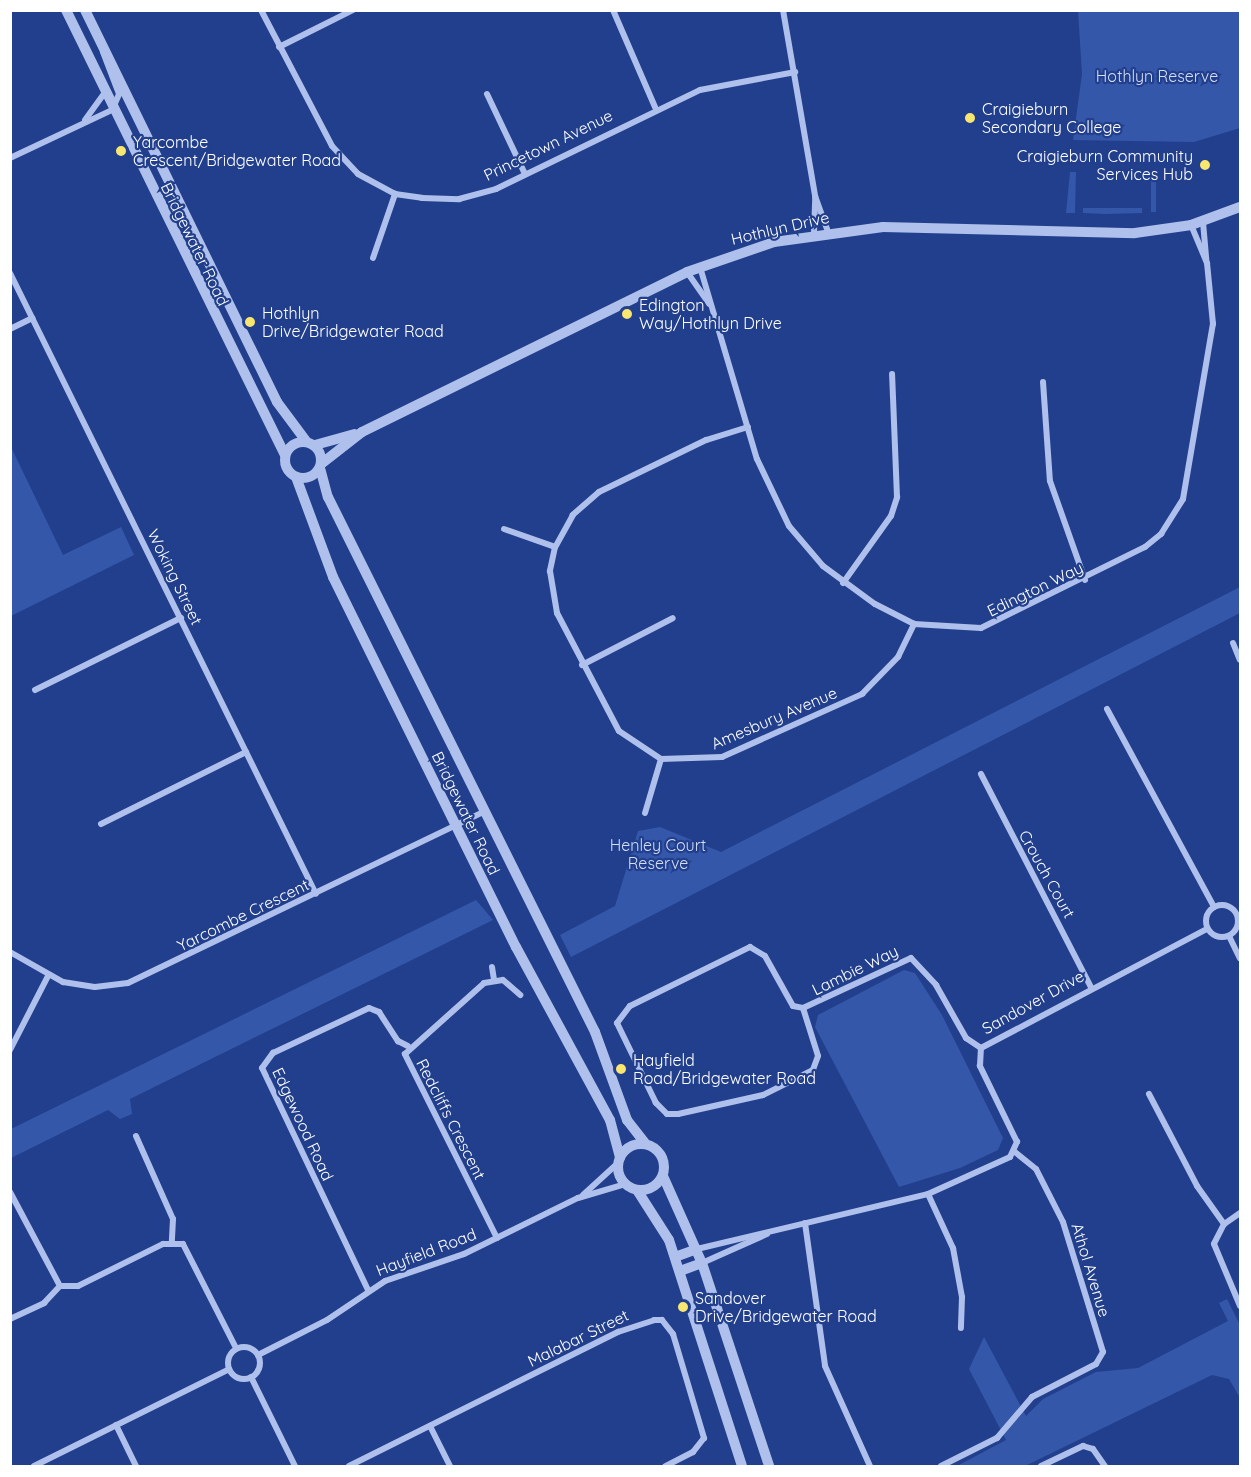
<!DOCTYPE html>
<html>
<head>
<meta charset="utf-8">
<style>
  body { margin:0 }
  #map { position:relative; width:1251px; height:1477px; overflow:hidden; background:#213f8c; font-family:Quicksand,sans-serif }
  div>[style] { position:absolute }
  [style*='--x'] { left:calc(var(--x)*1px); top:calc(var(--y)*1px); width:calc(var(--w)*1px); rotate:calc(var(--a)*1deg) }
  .green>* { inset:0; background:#3557a9; transform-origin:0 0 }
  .minor>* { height:6px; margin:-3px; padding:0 3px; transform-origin:3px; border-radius:3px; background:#aec0eb }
  .minor>.ring { margin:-3px; padding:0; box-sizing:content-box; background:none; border:6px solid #aec0eb; border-radius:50% }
  .tertiary>* { height:10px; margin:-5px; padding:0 5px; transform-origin:5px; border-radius:5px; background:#aec0eb }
  .tertiary>.ring { margin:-5px; padding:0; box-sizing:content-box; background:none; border:10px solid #aec0eb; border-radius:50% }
  .dots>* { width:16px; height:16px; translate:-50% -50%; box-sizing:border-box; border:3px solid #213f8c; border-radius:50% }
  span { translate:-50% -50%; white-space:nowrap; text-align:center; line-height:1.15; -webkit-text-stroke:4.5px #213f8c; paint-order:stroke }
  .park-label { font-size:16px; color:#d3def8 }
  .poi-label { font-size:16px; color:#fff }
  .left { translate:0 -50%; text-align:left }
  .right { translate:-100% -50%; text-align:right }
  .street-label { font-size:16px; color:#fff }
  .frame { position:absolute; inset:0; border:12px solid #fff; pointer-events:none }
</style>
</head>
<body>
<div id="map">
  <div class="green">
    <div style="clip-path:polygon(1078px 11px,1240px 11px,1240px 128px,1194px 142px,1073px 140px,1082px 74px)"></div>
    <div style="clip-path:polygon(1070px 172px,1076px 172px,1075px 213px,1066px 213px)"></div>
    <div style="left:1151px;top:173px;width:5px;height:39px"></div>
    <div style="clip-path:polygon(1083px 208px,1142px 208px,1142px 213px,1105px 214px,1083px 213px)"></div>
    <div style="clip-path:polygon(11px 447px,63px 555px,121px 527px,134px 555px,11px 616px)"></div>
    <div style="clip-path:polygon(1240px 587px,1240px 613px,571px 957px,560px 935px,615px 906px,638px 831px,660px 827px,721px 852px)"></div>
    <div style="clip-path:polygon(476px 900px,493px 920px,130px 1099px,132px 1114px,120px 1119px,108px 1110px,11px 1158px,11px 1129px)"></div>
    <div style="clip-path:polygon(904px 970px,915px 973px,942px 1015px,1003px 1138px,998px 1150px,960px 1168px,899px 1187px,815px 1027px,818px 1015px)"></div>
    <div style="clip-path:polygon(1227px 1299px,1240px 1325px,1240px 1398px,1229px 1379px,1212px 1375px,1025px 1466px,957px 1466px,1006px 1440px,969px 1369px,984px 1337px,1026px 1416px,1043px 1399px,1096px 1372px,1138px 1368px,1228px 1321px,1219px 1303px)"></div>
  </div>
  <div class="minor">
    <div style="--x:261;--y:10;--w:153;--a:62.4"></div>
    <div style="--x:332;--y:146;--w:38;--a:47"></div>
    <div style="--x:358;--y:174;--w:42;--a:28.4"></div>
    <div style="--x:395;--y:194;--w:27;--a:8"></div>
    <div style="--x:422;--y:198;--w:37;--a:2"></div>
    <div style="--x:459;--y:199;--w:38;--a:-15"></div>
    <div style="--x:496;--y:189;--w:227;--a:-25.9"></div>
    <div style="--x:700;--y:90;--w:97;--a:-10.7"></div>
    <div style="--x:613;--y:10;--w:106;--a:66.6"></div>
    <div style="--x:783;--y:10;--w:189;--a:80.2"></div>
    <div style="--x:815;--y:196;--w:37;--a:70"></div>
    <div style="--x:279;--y:47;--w:83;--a:-26.6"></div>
    <div style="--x:487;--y:94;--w:89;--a:64.6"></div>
    <div style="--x:85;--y:120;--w:32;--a:-54"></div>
    <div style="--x:10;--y:158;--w:113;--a:-25.2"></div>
    <div style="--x:112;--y:110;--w:17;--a:-66"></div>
    <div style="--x:119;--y:94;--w:45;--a:-110.9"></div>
    <div style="--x:1203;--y:222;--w:38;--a:85"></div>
    <div style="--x:814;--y:233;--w:36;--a:-88"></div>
    <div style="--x:373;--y:258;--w:68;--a:-71"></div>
    <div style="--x:700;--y:267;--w:200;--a:73.5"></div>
    <div style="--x:757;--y:459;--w:74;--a:64.5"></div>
    <div style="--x:789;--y:526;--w:52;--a:49.6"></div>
    <div style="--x:823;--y:566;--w:64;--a:36.2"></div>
    <div style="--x:875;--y:604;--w:44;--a:27.1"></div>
    <div style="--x:914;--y:624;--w:67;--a:3.4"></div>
    <div style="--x:981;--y:628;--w:183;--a:-26.3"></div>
    <div style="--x:1145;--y:547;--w:21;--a:-39"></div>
    <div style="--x:1161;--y:534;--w:41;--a:-57.8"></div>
    <div style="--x:1183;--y:499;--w:178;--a:-80.3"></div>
    <div style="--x:1213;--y:324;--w:61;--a:-95.6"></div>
    <div style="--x:1207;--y:263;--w:41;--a:-112.8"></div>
    <div style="--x:687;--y:272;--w:39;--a:55"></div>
    <div style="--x:10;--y:273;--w:692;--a:63.77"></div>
    <div style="--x:10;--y:329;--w:25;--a:-26"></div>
    <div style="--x:1043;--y:382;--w:99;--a:86"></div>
    <div style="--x:1050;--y:481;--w:105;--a:70.5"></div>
    <div style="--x:748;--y:427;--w:44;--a:162.8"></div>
    <div style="--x:706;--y:440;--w:119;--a:154.1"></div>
    <div style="--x:599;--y:492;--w:35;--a:139"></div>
    <div style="--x:573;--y:515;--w:37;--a:119"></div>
    <div style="--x:555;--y:547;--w:25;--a:102"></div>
    <div style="--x:550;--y:571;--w:43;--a:80.5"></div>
    <div style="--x:557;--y:613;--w:133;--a:62.3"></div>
    <div style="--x:619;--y:731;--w:50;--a:33.7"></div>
    <div style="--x:661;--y:759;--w:61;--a:-1.9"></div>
    <div style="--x:722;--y:757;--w:154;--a:-24.2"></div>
    <div style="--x:862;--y:694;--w:52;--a:-45.8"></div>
    <div style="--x:898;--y:657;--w:37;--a:-64"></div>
    <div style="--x:504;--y:529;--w:54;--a:19.4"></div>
    <div style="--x:843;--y:583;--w:82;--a:-54.4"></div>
    <div style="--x:891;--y:516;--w:20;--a:-72"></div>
    <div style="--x:897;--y:497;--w:123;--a:-92.3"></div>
    <div style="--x:1233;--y:643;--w:18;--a:68"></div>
    <div style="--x:582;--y:665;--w:102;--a:-27.3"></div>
    <div style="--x:35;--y:690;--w:163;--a:-26.3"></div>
    <div style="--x:1107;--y:709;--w:225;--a:61.6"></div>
    <div style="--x:981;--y:774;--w:240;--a:62.7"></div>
    <div style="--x:645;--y:813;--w:56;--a:-73.5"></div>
    <div style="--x:101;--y:824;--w:162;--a:-26.4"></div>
    <div class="ring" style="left:1206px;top:905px;width:26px;height:26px"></div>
    <div style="--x:1229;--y:936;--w:25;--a:64"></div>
    <div style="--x:10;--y:952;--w:61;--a:29.5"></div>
    <div style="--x:63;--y:982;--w:32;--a:9"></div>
    <div style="--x:95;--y:987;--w:33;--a:-7"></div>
    <div style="--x:128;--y:983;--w:394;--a:-25.7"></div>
    <div style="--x:492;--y:967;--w:12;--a:81"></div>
    <div style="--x:803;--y:1008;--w:50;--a:72.6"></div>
    <div style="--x:818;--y:1056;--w:15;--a:110"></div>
    <div style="--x:813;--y:1070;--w:56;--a:153.4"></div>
    <div style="--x:763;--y:1095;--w:87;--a:167.4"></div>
    <div style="--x:678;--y:1114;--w:11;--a:180"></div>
    <div style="--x:667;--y:1114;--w:16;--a:-135"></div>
    <div style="--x:656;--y:1103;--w:89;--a:-116"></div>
    <div style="--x:617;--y:1023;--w:21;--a:-53"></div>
    <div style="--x:630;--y:1006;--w:134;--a:-26.2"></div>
    <div style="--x:750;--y:947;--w:17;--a:31"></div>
    <div style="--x:765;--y:956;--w:57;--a:60.8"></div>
    <div style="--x:793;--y:1006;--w:10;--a:11"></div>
    <div style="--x:803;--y:1008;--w:119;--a:-24.8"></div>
    <div style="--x:911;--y:958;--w:37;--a:47"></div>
    <div style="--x:936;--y:985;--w:61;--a:60.5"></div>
    <div style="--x:966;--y:1038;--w:18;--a:34"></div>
    <div style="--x:10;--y:1050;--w:83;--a:-62.8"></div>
    <div style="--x:1149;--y:1094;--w:104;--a:62.4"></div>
    <div style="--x:1197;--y:1186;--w:47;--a:54.6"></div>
    <div style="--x:136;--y:1136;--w:91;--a:66"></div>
    <div style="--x:173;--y:1219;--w:22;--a:93"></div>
    <div style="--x:10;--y:1192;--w:106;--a:62"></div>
    <div style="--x:60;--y:1286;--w:18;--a:0"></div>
    <div style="--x:78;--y:1286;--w:95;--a:-26.3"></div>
    <div style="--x:163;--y:1244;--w:20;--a:0"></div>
    <div style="--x:183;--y:1244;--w:117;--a:63"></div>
    <div style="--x:928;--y:1194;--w:60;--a:65.2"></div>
    <div style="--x:953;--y:1248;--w:50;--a:79.6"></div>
    <div style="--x:962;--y:1297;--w:31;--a:92"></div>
    <div style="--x:583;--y:1195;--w:47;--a:-42.4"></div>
    <div style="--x:1240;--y:1213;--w:19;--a:145"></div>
    <div style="--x:1224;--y:1224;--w:22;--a:117"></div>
    <div style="--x:1214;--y:1244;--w:67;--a:67.2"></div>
    <div style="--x:805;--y:1223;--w:144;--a:82"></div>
    <div style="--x:825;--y:1366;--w:110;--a:65.8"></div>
    <div style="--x:497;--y:1238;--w:206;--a:-116.6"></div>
    <div style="--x:405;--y:1054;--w:106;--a:-41.9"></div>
    <div style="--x:484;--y:983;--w:19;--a:-9"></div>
    <div style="--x:503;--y:980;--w:23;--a:41"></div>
    <div style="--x:697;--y:1249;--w:237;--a:-13.4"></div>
    <div style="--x:928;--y:1194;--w:90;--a:-24.3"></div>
    <div style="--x:1010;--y:1157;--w:17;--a:-65"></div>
    <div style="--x:1017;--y:1142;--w:85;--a:-116"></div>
    <div style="--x:980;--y:1066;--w:18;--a:-87"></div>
    <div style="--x:981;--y:1048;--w:255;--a:-27.8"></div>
    <div style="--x:702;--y:1263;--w:71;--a:-24"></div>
    <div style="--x:368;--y:1290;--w:246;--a:-115.5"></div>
    <div style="--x:262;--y:1068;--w:19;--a:-54"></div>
    <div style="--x:273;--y:1053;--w:106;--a:-25.1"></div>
    <div style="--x:369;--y:1008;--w:11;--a:22"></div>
    <div style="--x:379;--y:1012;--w:35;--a:57"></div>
    <div style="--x:398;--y:1041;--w:11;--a:27"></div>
    <div style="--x:10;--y:1319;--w:38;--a:-25"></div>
    <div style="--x:44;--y:1303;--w:23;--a:-47"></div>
    <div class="ring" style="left:228px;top:1347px;width:26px;height:26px"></div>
    <div style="--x:258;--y:1355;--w:77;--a:-26.9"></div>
    <div style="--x:327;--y:1320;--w:70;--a:-33.9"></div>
    <div style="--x:385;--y:1281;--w:83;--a:-18.9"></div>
    <div style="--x:464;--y:1254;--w:127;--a:-26.2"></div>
    <div style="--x:578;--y:1198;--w:50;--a:-16.3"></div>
    <div style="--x:251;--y:1377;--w:99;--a:63.7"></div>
    <div style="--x:116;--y:1425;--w:46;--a:64"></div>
    <div style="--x:430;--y:1426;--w:45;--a:63.4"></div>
    <div style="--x:34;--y:1466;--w:218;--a:-26.4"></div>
    <div style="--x:349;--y:1466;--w:301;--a:-26.5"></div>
    <div style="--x:618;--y:1332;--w:38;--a:-18"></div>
    <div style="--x:654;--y:1320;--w:8;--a:0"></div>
    <div style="--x:662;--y:1320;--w:18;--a:52"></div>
    <div style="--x:673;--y:1334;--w:109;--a:73.4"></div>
    <div style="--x:704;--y:1438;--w:18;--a:128"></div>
    <div style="--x:693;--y:1452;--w:31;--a:153"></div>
    <div style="--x:941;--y:1466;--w:63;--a:-26.6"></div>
    <div style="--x:997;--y:1438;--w:54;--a:-49.5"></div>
    <div style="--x:1032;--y:1397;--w:72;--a:-27.3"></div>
    <div style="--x:1096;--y:1364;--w:14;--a:-60"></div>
    <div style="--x:1103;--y:1352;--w:136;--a:-107.1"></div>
    <div style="--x:1063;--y:1222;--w:59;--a:-117"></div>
    <div style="--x:1036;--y:1169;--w:27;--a:-141"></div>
    <div style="--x:1041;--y:1466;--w:47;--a:-25.5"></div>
    <div style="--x:1083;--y:1446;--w:10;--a:17"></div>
    <div style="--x:1093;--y:1449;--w:21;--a:55"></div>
  </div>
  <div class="tertiary">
    <div style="--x:66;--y:10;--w:496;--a:63.8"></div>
    <div style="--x:85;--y:10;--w:436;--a:63.9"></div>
    <div style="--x:277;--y:402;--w:49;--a:53.4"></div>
    <div class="ring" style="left:285px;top:442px;width:26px;height:26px"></div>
    <div style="--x:315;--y:445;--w:41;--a:-15.4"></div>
    <div style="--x:321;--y:464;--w:52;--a:-38"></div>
    <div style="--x:362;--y:432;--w:362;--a:-26.2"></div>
    <div style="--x:687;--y:272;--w:92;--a:-19"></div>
    <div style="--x:774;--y:242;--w:110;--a:-7.8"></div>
    <div style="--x:883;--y:227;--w:252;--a:1.4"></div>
    <div style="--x:1135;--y:233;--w:57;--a:-8.1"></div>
    <div style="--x:1191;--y:225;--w:52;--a:-20.2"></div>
    <div style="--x:320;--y:468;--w:30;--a:75"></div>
    <div style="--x:328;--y:497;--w:598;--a:63.48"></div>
    <div style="--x:595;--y:1032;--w:94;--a:70"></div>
    <div style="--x:627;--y:1120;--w:29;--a:52"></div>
    <div style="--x:296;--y:477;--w:107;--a:69.7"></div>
    <div style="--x:333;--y:577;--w:413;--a:63.7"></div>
    <div style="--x:516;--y:947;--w:197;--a:61.5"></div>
    <div style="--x:610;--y:1120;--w:39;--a:75"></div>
    <div class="ring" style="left:618px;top:1144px;width:36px;height:36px"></div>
    <div style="--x:663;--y:1176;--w:95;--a:65.9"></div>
    <div style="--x:702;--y:1263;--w:214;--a:71.7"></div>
    <div style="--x:637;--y:1190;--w:59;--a:57.4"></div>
    <div style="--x:669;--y:1240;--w:237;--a:72.1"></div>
    <div style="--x:675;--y:1257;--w:23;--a:-20"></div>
    <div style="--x:680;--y:1271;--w:23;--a:-20"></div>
  </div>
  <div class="dots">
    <div style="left:970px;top:118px;background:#f8e670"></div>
    <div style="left:121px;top:151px;background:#f8e670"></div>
    <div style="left:1205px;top:165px;background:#f8e670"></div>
    <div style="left:627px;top:314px;background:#f8e670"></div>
    <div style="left:250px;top:322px;background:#f8e670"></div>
    <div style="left:621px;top:1069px;background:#f8e670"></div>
    <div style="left:683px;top:1307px;background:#f8e670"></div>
  </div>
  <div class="park-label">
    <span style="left:1157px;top:76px">Hothlyn Reserve</span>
    <span style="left:658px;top:854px">Henley Court<br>Reserve</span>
  </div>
  <div class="poi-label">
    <span class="left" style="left:982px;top:118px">Craigieburn<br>Secondary College</span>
    <span class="left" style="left:133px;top:151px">Yarcombe<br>Crescent/Bridgewater Road</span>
    <span class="right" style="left:1193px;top:165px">Craigieburn Community<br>Services Hub</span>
    <span class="left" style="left:639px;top:314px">Edington<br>Way/Hothlyn Drive</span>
    <span class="left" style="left:262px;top:322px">Hothlyn<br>Drive/Bridgewater Road</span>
    <span class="left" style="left:633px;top:1069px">Hayfield<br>Road/Bridgewater Road</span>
    <span class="left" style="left:695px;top:1307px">Sandover<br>Drive/Bridgewater Road</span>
  </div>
  <div class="street-label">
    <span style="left:548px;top:145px;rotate:-26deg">Princetown Avenue</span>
    <span style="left:780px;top:228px;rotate:-13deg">Hothlyn Drive</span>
    <span style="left:195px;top:244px;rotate:64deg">Bridgewater Road</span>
    <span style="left:175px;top:577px;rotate:64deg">Woking Street</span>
    <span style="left:1035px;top:589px;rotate:-26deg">Edington Way</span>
    <span style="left:774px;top:718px;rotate:-23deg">Amesbury Avenue</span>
    <span style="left:466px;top:813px;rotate:64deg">Bridgewater Road</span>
    <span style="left:1047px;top:874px;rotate:61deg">Crouch Court</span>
    <span style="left:243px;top:915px;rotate:-26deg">Yarcombe Crescent</span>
    <span style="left:855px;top:970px;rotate:-26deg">Lambie Way</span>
    <span style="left:1033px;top:1002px;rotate:-29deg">Sandover Drive</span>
    <span style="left:451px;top:1119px;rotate:63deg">Redcliffs Crescent</span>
    <span style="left:303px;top:1124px;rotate:65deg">Edgewood Road</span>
    <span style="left:426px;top:1252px;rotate:-21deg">Hayfield Road</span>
    <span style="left:1091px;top:1270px;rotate:73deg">Athol Avenue</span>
    <span style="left:578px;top:1338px;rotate:-26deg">Malabar Street</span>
  </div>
  <div class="frame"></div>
</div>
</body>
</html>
